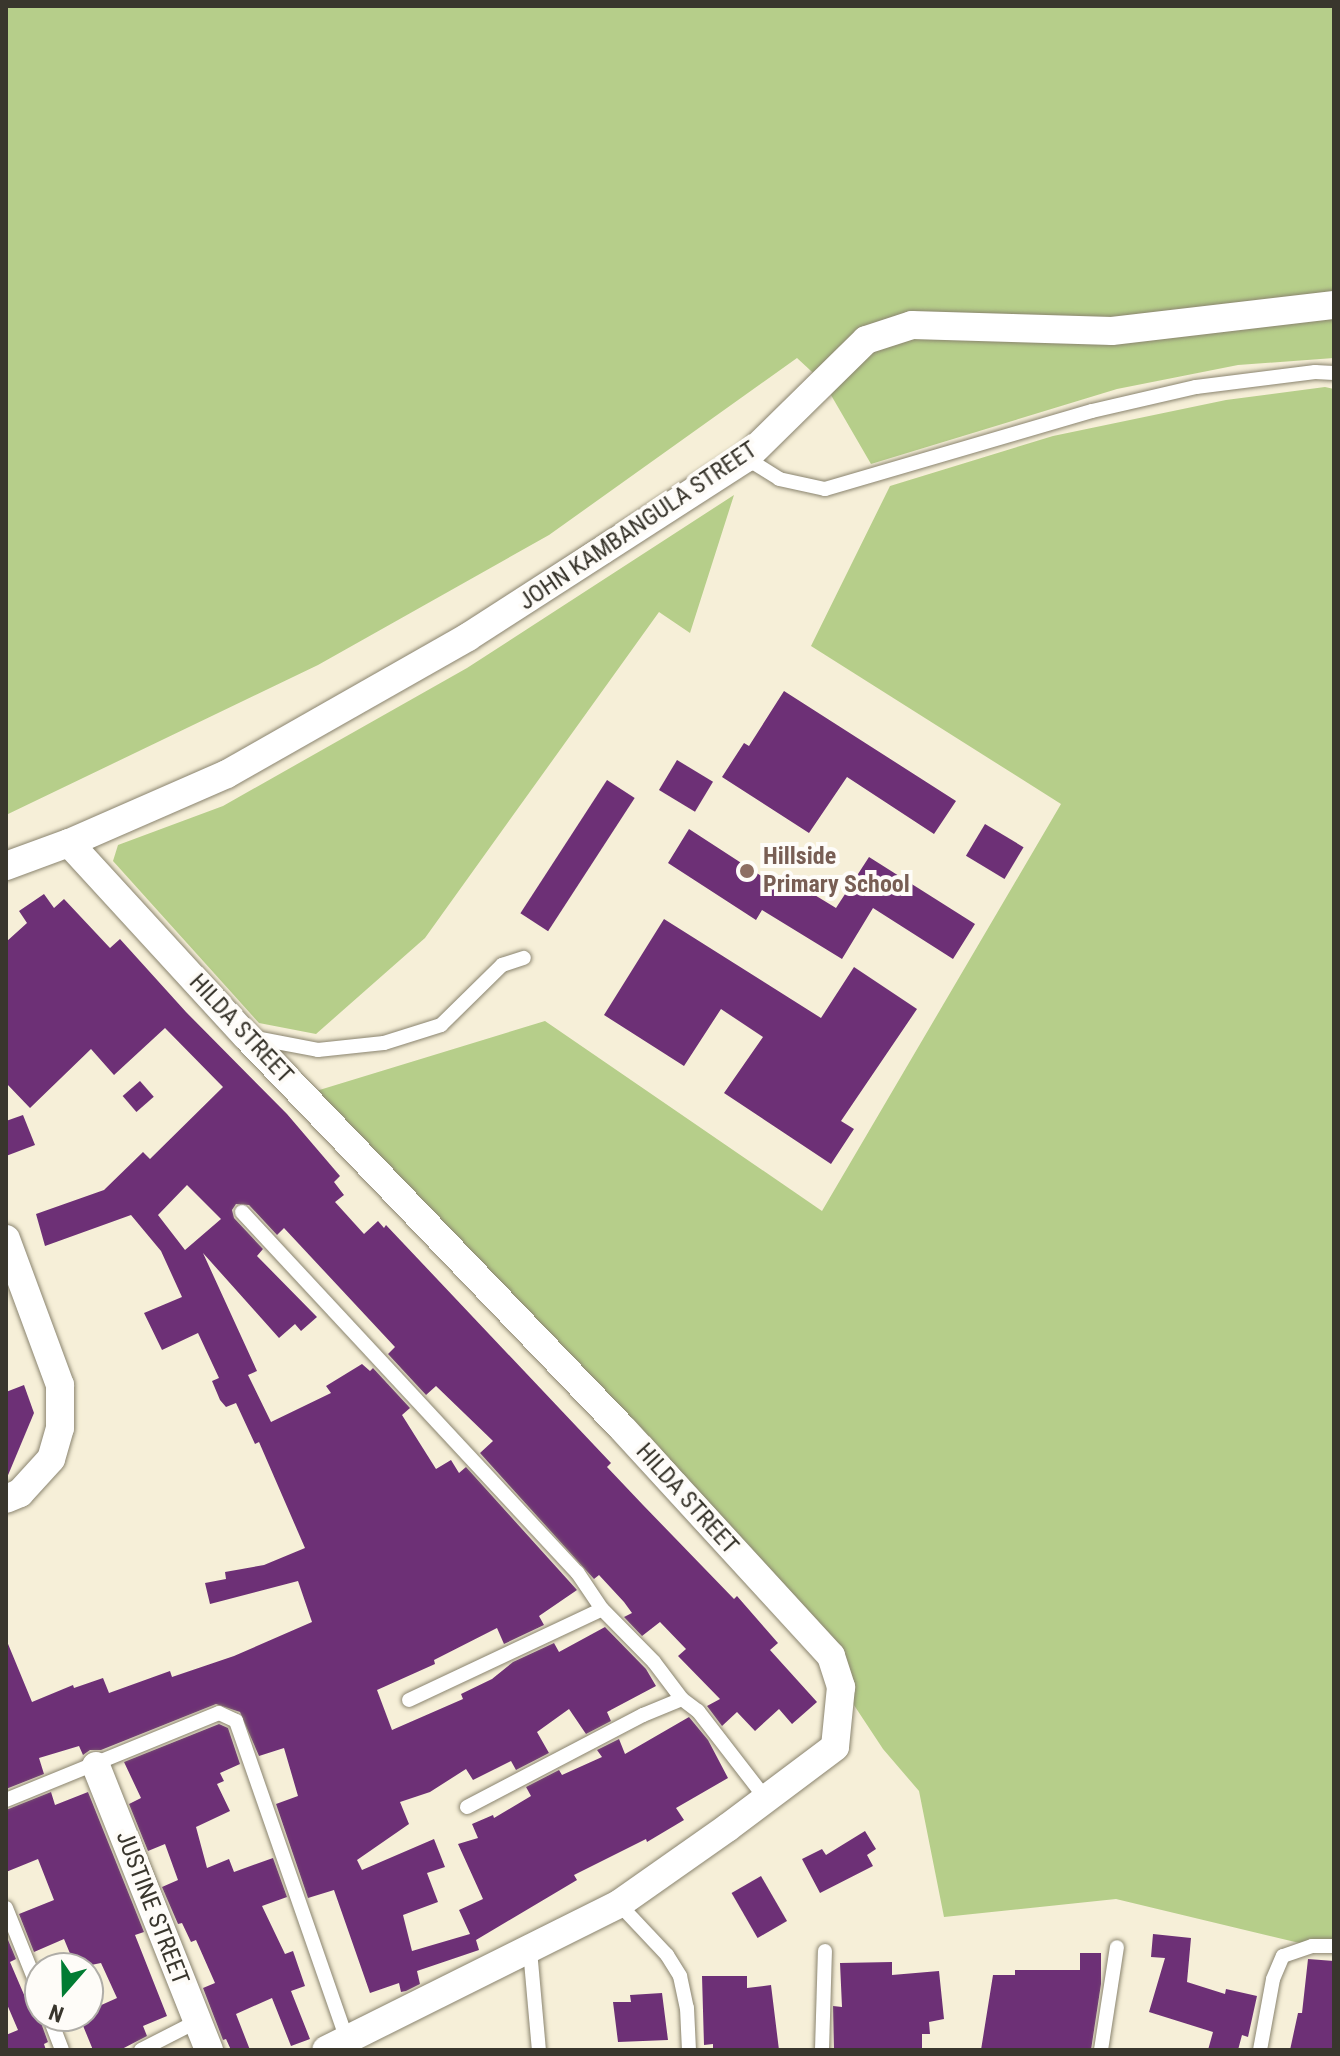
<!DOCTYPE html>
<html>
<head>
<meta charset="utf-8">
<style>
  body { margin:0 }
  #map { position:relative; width:1340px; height:2056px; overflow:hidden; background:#f6efd8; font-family:"Roboto Condensed",sans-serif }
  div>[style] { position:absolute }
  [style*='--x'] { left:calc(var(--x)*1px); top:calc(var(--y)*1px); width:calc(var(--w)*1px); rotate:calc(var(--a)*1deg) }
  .green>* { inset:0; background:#b6ce8a }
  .building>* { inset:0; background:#6d3076; transform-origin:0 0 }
  .roads { filter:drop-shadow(0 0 2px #8a846f) drop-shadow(0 0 2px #8a846f) }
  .service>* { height:14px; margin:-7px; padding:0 7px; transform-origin:7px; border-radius:7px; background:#fff }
  .minor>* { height:28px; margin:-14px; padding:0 14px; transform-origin:14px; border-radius:14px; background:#fff }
  .dots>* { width:22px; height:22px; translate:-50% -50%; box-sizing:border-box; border:4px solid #fefcf8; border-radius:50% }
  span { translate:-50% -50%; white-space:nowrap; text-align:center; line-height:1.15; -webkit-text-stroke:8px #fefcf8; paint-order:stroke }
  .street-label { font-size:24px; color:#39362d }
  .education-label { font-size:24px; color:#785e54; font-weight:700 }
  .left { translate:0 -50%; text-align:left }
  .frame { position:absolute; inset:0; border:8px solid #39362d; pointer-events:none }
  .north { position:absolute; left:24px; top:1952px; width:80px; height:80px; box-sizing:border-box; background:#fefcf8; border:2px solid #afada7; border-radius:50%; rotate:200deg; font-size:22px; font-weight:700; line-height:32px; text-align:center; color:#39362d }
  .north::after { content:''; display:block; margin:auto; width:28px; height:36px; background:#017c33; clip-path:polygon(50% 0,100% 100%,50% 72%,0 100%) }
</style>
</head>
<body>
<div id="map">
  <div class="green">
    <div style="clip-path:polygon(6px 6px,1334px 6px,1334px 358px,1238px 365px,1117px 389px,871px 464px,824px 383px,797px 358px,549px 535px,318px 665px,6px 815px)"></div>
    <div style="clip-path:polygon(1325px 387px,1334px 389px,1334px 1946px,1312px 1946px,1116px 1899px,944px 1917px,919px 1791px,883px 1749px,842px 1687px,303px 1095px,545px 1021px,822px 1211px,1061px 804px,811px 646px,890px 486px,1053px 436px,1226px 400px)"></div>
    <div style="clip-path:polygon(734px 495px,690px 633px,659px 612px,425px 938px,316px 1034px,259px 1023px,113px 861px,118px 845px,223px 806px,467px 668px)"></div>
  </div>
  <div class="building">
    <div style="clip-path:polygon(784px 691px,956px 801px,934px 834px,847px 777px,809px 833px,722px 777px,744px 743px,749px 746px)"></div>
    <div style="left:677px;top:760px;width:42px;height:35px;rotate:31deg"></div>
    <div style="left:607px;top:780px;width:33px;height:159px;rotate:33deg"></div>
    <div style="left:985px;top:824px;width:45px;height:37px;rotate:31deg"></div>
    <div style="clip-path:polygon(689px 829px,789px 894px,795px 883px,836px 908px,869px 857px,975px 924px,953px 959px,873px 908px,842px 959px,762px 910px,756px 920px,668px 863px)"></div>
    <div style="clip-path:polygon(evenodd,44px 894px,54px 908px,64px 899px,110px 948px,120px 939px,186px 1012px,287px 1114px,340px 1176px,334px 1182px,344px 1195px,335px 1202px,364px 1234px,378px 1221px,384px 1228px,386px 1225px,611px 1463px,607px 1467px,643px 1505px,734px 1599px,737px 1596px,778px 1643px,770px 1650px,817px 1702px,792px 1724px,779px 1709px,755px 1731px,737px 1712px,722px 1726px,707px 1706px,720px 1699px,678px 1656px,686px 1649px,660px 1622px,642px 1636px,624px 1617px,632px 1613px,624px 1602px,599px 1575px,594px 1579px,480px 1453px,493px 1441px,436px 1386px,426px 1395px,388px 1354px,395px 1347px,284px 1228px,277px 1235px,249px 1205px,236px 1204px,232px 1210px,234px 1218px,263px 1249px,257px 1256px,317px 1317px,301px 1331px,295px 1324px,279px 1338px,203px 1253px,257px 1371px,248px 1375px,271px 1422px,331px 1393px,326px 1386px,362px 1364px,370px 1371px,373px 1368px,410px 1408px,402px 1415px,436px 1469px,451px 1460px,459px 1473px,466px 1467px,577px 1590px,539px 1616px,544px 1625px,504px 1644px,497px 1628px,434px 1660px,435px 1664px,377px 1690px,392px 1730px,463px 1699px,461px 1694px,492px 1679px,513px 1662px,554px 1643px,559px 1652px,605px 1627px,646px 1669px,656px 1686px,607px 1712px,611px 1721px,586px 1734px,569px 1709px,537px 1732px,549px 1753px,516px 1770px,511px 1761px,473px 1780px,466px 1769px,430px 1792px,400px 1802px,409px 1824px,357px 1860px,362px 1870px,434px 1839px,445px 1867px,427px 1873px,438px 1902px,403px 1915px,412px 1951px,470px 1934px,459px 1910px,483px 1899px,458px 1844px,478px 1838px,472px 1824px,493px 1815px,494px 1818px,531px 1796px,526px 1787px,559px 1770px,562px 1775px,602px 1757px,597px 1750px,619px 1739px,625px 1754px,689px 1717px,708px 1740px,728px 1778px,676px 1808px,684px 1820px,647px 1842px,646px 1839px,574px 1875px,577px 1880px,476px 1940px,479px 1950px,417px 1971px,420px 1984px,406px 1991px,401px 1992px,399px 1983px,370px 1993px,334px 1890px,308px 1898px,276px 1804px,298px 1796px,284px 1748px,259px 1756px,240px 1712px,216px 1704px,101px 1750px,90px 1750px,83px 1755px,79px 1746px,39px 1758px,44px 1774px,6px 1789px,6px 1639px,32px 1702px,73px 1685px,74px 1688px,103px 1678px,109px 1693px,170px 1671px,172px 1677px,234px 1656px,312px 1622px,298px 1581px,210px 1604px,205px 1583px,226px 1579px,225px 1572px,264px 1565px,305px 1548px,259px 1442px,255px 1444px,236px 1403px,226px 1407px,220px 1400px,212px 1381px,219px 1378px,198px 1333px,162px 1350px,144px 1313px,182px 1297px,161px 1251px,131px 1215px,45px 1246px,36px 1214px,104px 1190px,143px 1152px,150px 1159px,223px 1087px,165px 1028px,114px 1075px,91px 1049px,30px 1108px,6px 1083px,6px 942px,27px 923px,19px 911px,44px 894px,187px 1185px,221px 1219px,185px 1250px,158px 1215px,187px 1185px)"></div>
    <div style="clip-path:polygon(664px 919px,821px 1018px,854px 967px,917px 1009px,841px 1121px,854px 1129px,831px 1164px,724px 1093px,763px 1037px,721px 1009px,684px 1066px,604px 1015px)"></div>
    <div style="left:140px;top:1081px;width:21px;height:23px;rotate:49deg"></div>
    <div style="clip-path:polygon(23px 1115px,35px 1145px,6px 1156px,6px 1121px)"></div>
    <div style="clip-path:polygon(24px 1385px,34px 1413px,6px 1480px,6px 1392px)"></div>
    <div style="clip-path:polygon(219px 1724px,228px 1728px,240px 1764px,220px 1773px,224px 1781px,217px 1784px,230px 1811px,196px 1827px,207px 1868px,229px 1859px,234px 1872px,273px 1858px,287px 1897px,262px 1906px,285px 1954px,293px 1951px,305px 1986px,291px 1991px,310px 2039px,291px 2046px,272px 1998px,236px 2014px,250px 2050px,231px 2050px,226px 2039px,223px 2040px,203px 1988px,215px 1983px,196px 1940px,191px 1942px,182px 1923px,178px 1924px,162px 1887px,178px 1880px,165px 1844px,148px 1851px,129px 1804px,141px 1798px,124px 1762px)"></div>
    <div style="clip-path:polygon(51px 1792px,55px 1805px,88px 1792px,144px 1932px,135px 1935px,167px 2016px,143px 2026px,147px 2036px,120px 2050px,93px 2050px,79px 2016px,88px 2016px,88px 2011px,117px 1998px,101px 1963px,76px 1968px,64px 1939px,34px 1952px,19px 1914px,54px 1900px,38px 1859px,6px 1872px,6px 1810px)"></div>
    <div style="clip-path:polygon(865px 1831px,876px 1849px,867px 1855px,873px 1866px,820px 1893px,802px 1859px,822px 1849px,826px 1855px)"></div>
    <div style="left:761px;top:1876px;width:52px;height:34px;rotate:60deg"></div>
    <div style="clip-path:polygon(1153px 1934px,1191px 1938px,1187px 1982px,1225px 1994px,1226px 1989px,1257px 1996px,1248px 2037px,1242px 2035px,1238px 2050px,1208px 2050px,1213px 2032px,1149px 2012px,1165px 1958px,1151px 1957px)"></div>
    <div style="clip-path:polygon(6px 1935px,16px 1959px,10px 1962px,25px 1997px,30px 1995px,40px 2009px,40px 2020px,48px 2042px,44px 2044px,46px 2050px,6px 2050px,6px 2035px,18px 2030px,6px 2002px)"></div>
    <div style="clip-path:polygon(1080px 1953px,1101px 1953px,1101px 1984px,1091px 2050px,981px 2050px,993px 1975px,1015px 1975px,1015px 1970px,1080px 1970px)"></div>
    <div style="clip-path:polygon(1308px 1959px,1334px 1961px,1334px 2050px,1290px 2050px,1298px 2013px,1302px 2013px)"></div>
    <div style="clip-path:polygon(892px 1962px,892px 1975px,939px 1971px,944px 2019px,929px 2022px,930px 2034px,922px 2034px,922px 2050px,834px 2050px,833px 2006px,842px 2007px,840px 1963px)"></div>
    <div style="clip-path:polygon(702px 1976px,747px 1976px,747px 1988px,771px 1985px,779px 2050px,713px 2050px,713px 2044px,704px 2045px)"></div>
    <div style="clip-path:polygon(662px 1993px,668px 2040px,618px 2042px,613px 2002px,631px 2002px,630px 1995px)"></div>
  </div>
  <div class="roads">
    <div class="service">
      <div style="--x:746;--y:458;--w:39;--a:32"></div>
      <div style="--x:779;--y:479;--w:47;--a:12.3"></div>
      <div style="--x:825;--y:489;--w:278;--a:-16.3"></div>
      <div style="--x:1092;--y:411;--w:107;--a:-13"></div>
      <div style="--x:1196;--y:387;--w:120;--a:-7.2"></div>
      <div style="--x:1315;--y:372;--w:19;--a:3"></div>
      <div style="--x:250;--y:1037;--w:69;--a:10.8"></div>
      <div style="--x:318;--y:1050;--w:66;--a:-6.1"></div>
      <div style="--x:384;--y:1043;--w:60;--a:-17.5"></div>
      <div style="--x:441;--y:1025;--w:86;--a:-44.5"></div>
      <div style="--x:502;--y:965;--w:23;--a:-18"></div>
      <div style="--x:242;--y:1212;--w:492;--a:47.1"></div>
      <div style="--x:577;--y:1572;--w:45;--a:56"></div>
      <div style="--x:602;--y:1609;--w:74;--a:45.5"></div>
      <div style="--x:654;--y:1662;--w:46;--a:52.9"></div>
      <div style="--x:682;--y:1699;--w:20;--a:37"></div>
      <div style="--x:698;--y:1711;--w:111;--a:52.3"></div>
      <div style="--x:409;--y:1700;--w:213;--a:-25.2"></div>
      <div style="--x:6;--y:1800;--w:230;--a:-22.2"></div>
      <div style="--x:219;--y:1713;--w:19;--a:25"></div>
      <div style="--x:236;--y:1721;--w:335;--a:70.8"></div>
      <div style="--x:467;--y:1807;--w:199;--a:-27.6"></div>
      <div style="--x:643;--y:1715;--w:42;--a:-22.3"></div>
      <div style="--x:619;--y:1904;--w:70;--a:46.7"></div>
      <div style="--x:667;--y:1955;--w:25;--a:58"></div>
      <div style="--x:680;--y:1976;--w:33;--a:78"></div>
      <div style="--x:687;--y:2008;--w:42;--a:87.3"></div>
      <div style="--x:6;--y:1908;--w:92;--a:68.2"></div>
      <div style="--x:530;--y:1950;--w:100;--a:84.9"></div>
      <div style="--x:49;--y:2016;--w:36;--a:69"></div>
      <div style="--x:141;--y:2050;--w:62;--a:-27"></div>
      <div style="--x:822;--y:2050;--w:99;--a:-88.3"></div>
      <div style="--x:1101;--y:2050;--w:104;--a:-81.2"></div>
      <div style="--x:1260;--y:2050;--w:72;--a:-79.6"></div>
      <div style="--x:1273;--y:1979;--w:25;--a:-67"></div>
      <div style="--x:1283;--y:1956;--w:31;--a:-19"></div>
      <div style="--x:1312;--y:1946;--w:22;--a:0"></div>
    </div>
    <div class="minor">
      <div style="--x:69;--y:843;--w:262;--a:47.5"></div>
      <div style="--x:246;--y:1036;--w:545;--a:46.19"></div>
      <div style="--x:623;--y:1429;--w:308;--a:47.5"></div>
      <div style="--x:831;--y:1656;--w:33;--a:72"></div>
      <div style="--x:841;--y:1687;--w:60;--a:95.7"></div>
      <div style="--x:835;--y:1747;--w:135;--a:143.1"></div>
      <div style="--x:727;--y:1828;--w:132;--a:144.9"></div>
      <div style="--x:619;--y:1904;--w:327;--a:153.5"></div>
      <div style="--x:6;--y:866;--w:67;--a:-20.1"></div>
      <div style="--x:69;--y:843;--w:172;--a:-23.6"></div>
      <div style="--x:227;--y:774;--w:277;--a:-29.6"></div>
      <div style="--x:468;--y:637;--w:331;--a:-32.8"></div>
      <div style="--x:746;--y:458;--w:168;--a:-44.5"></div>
      <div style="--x:866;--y:340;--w:48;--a:-18.1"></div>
      <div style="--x:912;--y:325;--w:200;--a:1.7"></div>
      <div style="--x:1112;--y:331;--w:224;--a:-6.7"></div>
      <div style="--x:6;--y:1239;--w:156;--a:69.7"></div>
      <div style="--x:60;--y:1385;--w:43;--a:90"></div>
      <div style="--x:60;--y:1428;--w:32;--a:106"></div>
      <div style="--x:51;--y:1459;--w:46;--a:132.4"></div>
      <div style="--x:20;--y:1493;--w:15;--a:157"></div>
      <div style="--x:96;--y:1766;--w:306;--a:68.3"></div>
    </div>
  </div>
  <div class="dots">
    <div style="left:747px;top:871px;background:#8d6e63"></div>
  </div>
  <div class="street-label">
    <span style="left:638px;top:526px;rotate:-34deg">JOHN KAMBANGULA STREET</span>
    <span style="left:241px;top:1029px;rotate:47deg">HILDA STREET</span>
    <span style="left:687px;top:1499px;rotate:48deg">HILDA STREET</span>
    <span style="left:152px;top:1908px;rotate:69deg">JUSTINE STREET</span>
  </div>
  <div class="education-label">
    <span class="left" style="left:763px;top:871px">Hillside<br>Primary School</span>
  </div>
  <div class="frame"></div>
  <div class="north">N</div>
</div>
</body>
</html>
